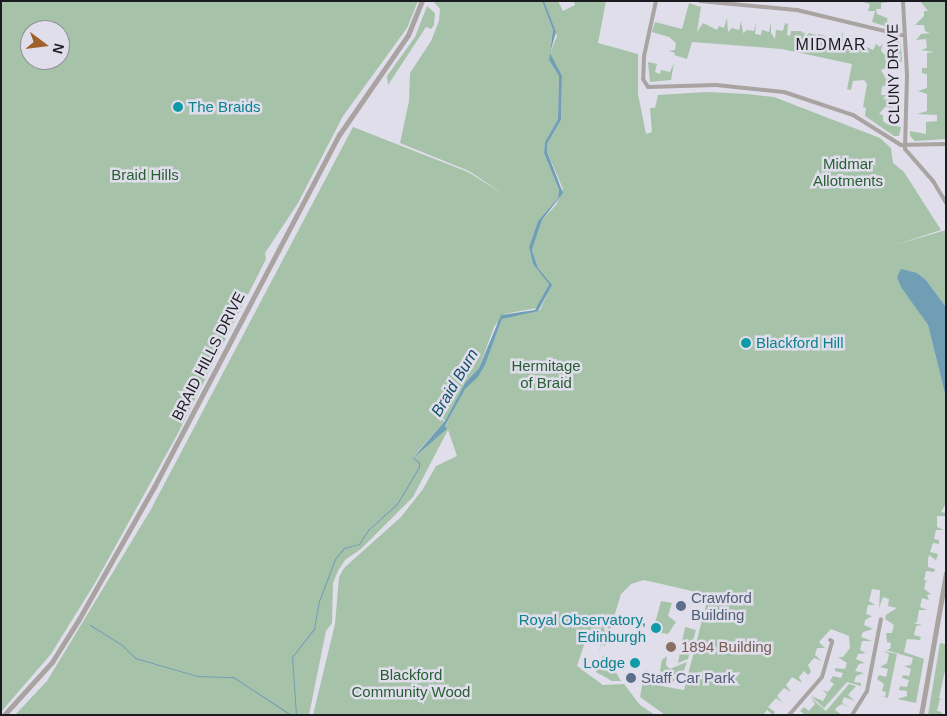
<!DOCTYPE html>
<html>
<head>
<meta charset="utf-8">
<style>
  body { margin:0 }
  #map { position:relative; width:947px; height:716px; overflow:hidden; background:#dfdeea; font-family:Helvetica,sans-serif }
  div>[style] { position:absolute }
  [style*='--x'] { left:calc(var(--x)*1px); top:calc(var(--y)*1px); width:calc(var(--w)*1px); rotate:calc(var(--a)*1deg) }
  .green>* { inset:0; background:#a6c3aa }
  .water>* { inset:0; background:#709eb5 }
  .stream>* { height:1px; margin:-0.5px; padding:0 0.5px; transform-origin:0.5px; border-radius:0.5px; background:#709eb5 }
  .minor>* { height:4px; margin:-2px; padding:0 2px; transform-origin:2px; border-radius:2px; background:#a9a4a1 }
  .tertiary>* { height:5px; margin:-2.5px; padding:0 2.5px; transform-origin:2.5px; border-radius:2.5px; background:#a9a4a1 }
  .dots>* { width:14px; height:14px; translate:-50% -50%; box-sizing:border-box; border:2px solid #dfdeea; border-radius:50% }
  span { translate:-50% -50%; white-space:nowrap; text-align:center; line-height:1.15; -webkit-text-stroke:5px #dfdeea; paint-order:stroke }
  .street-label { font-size:15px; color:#1c1c20 }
  .culture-label { font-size:15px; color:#0d838f }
  .left { translate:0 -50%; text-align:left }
  .right { translate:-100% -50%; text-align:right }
  .park-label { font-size:15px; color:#285e34 }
  .service-label { font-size:15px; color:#4e5e75 }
  .education-label { font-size:15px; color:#785e54 }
  .neighbourhood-label { font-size:16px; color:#1c1c20; letter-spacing:1px }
  .water-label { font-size:16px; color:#145169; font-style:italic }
  .frame { position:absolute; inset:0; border:2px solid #1c1c20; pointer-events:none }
  .north { position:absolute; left:20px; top:20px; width:50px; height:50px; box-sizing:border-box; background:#dfdeea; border:1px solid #919099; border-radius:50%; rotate:105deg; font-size:14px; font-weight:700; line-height:20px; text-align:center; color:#1c1c20 }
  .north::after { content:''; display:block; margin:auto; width:18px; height:22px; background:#a1602b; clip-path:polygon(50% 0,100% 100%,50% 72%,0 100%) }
</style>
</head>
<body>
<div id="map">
  <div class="green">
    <div style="clip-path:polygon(evenodd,1px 1px,418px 1px,407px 28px,343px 116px,298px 203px,265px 253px,266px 259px,177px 435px,95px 583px,51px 654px,1px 712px,1px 1px,30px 30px,60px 30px,60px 60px,30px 60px,30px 30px)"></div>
    <div style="clip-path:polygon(433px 1px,542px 1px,553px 30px,549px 60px,559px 76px,558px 119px,545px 142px,544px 153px,559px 190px,558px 198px,538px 221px,529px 247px,533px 264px,549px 283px,537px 308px,504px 314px,494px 327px,479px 368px,465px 383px,445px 421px,438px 413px,444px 422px,412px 458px,447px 429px,445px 427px,465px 388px,478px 377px,485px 365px,502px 319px,540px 310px,551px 286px,538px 268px,532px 250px,542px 220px,556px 205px,563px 189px,547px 152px,547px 144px,561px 120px,562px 79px,550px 53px,557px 36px,544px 1px,558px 1px,563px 11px,575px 5px,574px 1px,606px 1px,598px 43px,638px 54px,638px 94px,646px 134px,652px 132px,650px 108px,655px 108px,658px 95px,707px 92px,747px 94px,774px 97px,880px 138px,891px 148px,893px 163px,904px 172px,941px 230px,895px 245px,946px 230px,946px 307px,926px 280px,917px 273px,916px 307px,928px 325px,946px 398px,946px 503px,941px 512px,946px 513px,946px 520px,945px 516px,937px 516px,937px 527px,944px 530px,936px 530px,934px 539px,939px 540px,939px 544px,933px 543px,930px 552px,938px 554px,936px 560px,929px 555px,928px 559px,928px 567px,935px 569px,934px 572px,926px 571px,924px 580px,932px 582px,926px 581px,924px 589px,931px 594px,927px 595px,929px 600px,922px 598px,920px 607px,927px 610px,919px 610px,917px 622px,913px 623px,922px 625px,916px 626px,914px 635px,921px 637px,920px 640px,907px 639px,904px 652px,924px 659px,916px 703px,897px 699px,907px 696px,907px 691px,899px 690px,900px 686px,907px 687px,909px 680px,902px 678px,903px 675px,909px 676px,911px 669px,904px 666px,911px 665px,913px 658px,886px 650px,890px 649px,891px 643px,887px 642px,886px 633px,892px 633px,894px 625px,885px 619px,886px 615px,897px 608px,888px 606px,889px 599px,883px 597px,879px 608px,880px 590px,872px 589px,869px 601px,875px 605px,868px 605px,866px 614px,872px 616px,865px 620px,864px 625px,873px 629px,863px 632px,861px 637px,872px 641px,862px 641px,860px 650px,866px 653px,858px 654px,856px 659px,865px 663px,859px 664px,855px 671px,864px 673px,856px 676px,854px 682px,861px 683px,861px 686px,847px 682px,824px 708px,811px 696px,823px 701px,827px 694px,822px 690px,828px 692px,834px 684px,830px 681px,833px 676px,841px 678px,843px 673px,835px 671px,835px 668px,845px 669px,847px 663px,838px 657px,843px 657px,850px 648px,849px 636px,831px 629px,819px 642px,825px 648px,817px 648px,815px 655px,822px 661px,814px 658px,808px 665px,811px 672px,808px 675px,804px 671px,799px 677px,802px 683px,792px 677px,786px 685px,791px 692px,784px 688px,777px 696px,783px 703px,776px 698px,768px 707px,775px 712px,773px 715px,767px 710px,763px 715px,665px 715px,640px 697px,645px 670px,655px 673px,652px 681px,656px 685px,684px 690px,706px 605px,692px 591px,644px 580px,631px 584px,621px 594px,605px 646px,601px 644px,599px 654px,602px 633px,589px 630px,577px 666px,603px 685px,624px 684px,640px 705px,655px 715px,313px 715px,335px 624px,339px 577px,344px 568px,401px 517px,423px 489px,436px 466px,457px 456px,448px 430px,413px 497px,361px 549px,345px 560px,338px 571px,333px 583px,332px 623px,326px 631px,309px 715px,15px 715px,47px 681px,150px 511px,353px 127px,468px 172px,505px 195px,469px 171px,400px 143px,409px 101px,410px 73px,431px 41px,439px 21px,440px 9px)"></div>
    <div style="clip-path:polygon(898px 1px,881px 3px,881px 9px,876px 9px,877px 14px,887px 18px,888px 27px,872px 22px,875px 11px,868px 11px,870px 4px,863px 2px)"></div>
    <div style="clip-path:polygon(920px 1px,946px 1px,946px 139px,915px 141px,910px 136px,910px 131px,926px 134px,926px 122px,937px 121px,937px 115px,917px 114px,927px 111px,927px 94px,918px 91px,927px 88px,927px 74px,922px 73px,922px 68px,927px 68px,927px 53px,934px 52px,921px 50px,927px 48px,926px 39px,916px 40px,921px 34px,930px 33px,925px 31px,924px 25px,915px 25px,924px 16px,924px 11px,928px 11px)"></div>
    <div style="clip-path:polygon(689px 3px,701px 7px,697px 32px,703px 23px,717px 30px,719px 26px,724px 28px,727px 18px,728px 32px,732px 28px,739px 30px,741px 21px,743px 33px,747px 30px,754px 31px,756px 22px,755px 34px,761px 35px,762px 30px,769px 32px,771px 22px,771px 33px,775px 39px,776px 30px,783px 31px,785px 23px,788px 24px,787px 35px,790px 36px,791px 31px,801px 31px,803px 34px,804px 31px,805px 37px,809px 33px,816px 35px,817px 40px,818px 34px,825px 36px,825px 43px,829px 37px,833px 38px,831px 45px,836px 46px,843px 32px,843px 47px,847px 49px,849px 42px,854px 44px,856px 40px,854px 51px,857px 52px,859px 46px,866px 52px,867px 47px,873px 50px,876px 44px,880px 47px,883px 43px,881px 51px,888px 58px,889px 54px,894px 55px,898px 40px,901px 45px,902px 62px,886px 60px,886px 65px,890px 66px,881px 70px,886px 79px,895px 80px,882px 87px,881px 95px,886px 95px,883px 99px,894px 100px,890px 101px,889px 106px,894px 108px,885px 107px,879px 114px,883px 115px,883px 121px,887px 124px,901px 127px,899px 136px,894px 136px,865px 116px,866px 108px,863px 107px,867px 84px,864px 80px,853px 81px,851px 90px,847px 89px,852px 64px,782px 49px,692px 42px,687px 59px,674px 55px,675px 53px,669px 51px,675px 50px,676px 43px,669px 37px,652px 32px,655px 22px,682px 29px)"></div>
    <div style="clip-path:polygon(427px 6px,435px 13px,434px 25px,431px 29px,426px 27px,388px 85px,387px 76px,415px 37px)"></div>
    <div style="clip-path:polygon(648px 62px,657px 64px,655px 72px,660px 74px,661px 70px,670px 72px,674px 63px,671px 80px,650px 82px)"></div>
    <div style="clip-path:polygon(661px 601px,672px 603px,668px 616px,676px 622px,668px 634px,657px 632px,654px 627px)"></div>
    <div style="clip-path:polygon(685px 627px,696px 630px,688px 659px,678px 663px)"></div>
    <div style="clip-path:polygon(940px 643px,946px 644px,946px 666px,939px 698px,944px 700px,940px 699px,937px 711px,942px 712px,941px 715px,928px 715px)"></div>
    <div style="clip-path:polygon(883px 651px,897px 654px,888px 698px,879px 696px,885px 697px,886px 692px,882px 691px,884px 684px,877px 679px,879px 675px,886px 677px,888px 669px,880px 667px,887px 663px,889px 654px)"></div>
    <div style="clip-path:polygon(603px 655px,606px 655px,621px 681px,612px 681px,596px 672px)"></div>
    <div style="clip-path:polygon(667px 656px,666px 665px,670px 669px,687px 662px,683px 673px,669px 685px,660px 670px,662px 660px)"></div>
    <div style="clip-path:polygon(849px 684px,856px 686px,848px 695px,855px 701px,844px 697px,842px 703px,850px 708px,842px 704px,837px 707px,835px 710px,842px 715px,805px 715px,800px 711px,804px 707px,809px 711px,815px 704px,811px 698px,826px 711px)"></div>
  </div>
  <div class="water">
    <div style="clip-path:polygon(542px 1px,544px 1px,556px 32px,550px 53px,562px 76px,561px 120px,547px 144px,547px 152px,563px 193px,542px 220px,532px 250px,538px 268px,552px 285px,538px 311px,502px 319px,485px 365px,478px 377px,465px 389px,445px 426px,447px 429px,412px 459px,445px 421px,465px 383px,479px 368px,501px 315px,535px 310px,549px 284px,533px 264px,529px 247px,538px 221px,558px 198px,559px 190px,544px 153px,545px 142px,558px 119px,559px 76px,549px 60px,553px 30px)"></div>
    <div style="clip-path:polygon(901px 269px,917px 273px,926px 280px,946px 307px,946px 398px,928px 325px,901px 287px,897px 277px)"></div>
  </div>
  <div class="stream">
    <div style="--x:90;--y:625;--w:38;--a:32"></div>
    <div style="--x:122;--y:645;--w:18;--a:45"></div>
    <div style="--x:135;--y:658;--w:65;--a:16.2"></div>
    <div style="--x:197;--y:676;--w:36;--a:2"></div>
    <div style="--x:233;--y:677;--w:69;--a:33.2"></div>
    <div style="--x:296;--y:715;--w:58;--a:-93.9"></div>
    <div style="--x:292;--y:657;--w:36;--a:-52"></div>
    <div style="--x:314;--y:629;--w:28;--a:-80"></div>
    <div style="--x:319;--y:601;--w:45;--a:-69.1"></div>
    <div style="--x:335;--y:559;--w:14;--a:-51"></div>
    <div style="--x:344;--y:548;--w:16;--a:-15"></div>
    <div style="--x:359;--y:544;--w:17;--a:-57"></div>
    <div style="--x:368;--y:530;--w:39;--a:-42"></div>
    <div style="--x:397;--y:504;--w:43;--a:-59.3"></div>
    <div style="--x:419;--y:467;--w:5;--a:-90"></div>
    <div style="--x:419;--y:462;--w:7;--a:-146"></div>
  </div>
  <div class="minor">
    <div style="--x:656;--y:1;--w:56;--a:102.3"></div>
    <div style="--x:644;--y:56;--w:23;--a:92"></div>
    <div style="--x:643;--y:79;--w:9;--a:58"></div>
    <div style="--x:648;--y:87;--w:68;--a:-1.7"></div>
    <div style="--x:716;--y:85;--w:68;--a:5.9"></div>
    <div style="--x:784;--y:92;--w:73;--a:18.4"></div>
    <div style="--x:853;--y:115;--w:57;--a:32"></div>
    <div style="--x:901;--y:145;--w:45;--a:-1.3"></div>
    <div style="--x:700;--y:1;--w:97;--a:5.3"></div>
    <div style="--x:797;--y:10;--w:111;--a:13.5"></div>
    <div style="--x:903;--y:1;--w:75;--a:86.9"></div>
    <div style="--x:907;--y:76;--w:73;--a:91.6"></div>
    <div style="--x:905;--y:149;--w:43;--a:48.8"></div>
    <div style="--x:933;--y:181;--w:26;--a:59"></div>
    <div style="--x:789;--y:715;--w:50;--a:-49"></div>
    <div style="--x:822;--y:677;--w:37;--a:-74"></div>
    <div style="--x:832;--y:641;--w:2;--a:-153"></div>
    <div style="--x:852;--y:715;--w:28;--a:-58"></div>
    <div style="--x:867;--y:691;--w:73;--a:-79"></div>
  </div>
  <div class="tertiary">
    <div style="--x:4;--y:715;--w:72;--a:-47.8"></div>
    <div style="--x:52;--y:662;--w:51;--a:-57.9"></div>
    <div style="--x:79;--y:619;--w:152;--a:-60.4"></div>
    <div style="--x:154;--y:487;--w:398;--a:-62.3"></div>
    <div style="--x:339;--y:135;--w:121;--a:-55.4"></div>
    <div style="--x:408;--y:35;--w:37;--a:-68"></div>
    <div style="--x:921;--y:715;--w:144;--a:-80"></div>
  </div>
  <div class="dots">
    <div style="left:178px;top:107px;background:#0f9aa8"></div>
    <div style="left:746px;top:343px;background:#0f9aa8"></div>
    <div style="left:681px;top:606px;background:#5c6f8a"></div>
    <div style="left:656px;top:628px;background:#0f9aa8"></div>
    <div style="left:671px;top:647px;background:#8d6e63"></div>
    <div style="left:635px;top:663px;background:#0f9aa8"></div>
    <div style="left:631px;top:678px;background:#5c6f8a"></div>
  </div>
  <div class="street-label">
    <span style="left:893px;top:74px;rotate:-91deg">CLUNY DRIVE</span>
    <span style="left:208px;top:356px;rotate:-63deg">BRAID HILLS DRIVE</span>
  </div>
  <div class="culture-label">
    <span class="left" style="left:188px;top:107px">The Braids</span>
    <span class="left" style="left:756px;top:343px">Blackford Hill</span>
    <span class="right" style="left:646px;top:628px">Royal Observatory,<br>Edinburgh</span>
    <span class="right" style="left:625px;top:663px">Lodge</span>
  </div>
  <div class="park-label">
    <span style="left:848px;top:172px">Midmar<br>Allotments</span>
    <span style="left:145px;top:175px">Braid Hills</span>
    <span style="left:546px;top:374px">Hermitage<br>of Braid</span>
    <span style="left:411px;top:683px">Blackford<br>Community Wood</span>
  </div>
  <div class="service-label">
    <span class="left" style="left:691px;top:606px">Crawford<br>Building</span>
    <span class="left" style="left:641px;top:678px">Staff Car Park</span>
  </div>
  <div class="education-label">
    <span class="left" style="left:681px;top:647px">1894 Building</span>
  </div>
  <div class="neighbourhood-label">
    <span style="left:831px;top:45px">MIDMAR</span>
  </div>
  <div class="water-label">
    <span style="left:455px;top:383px;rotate:-59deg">Braid Burn</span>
  </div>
  <div class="frame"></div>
  <div class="north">N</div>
</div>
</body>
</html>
